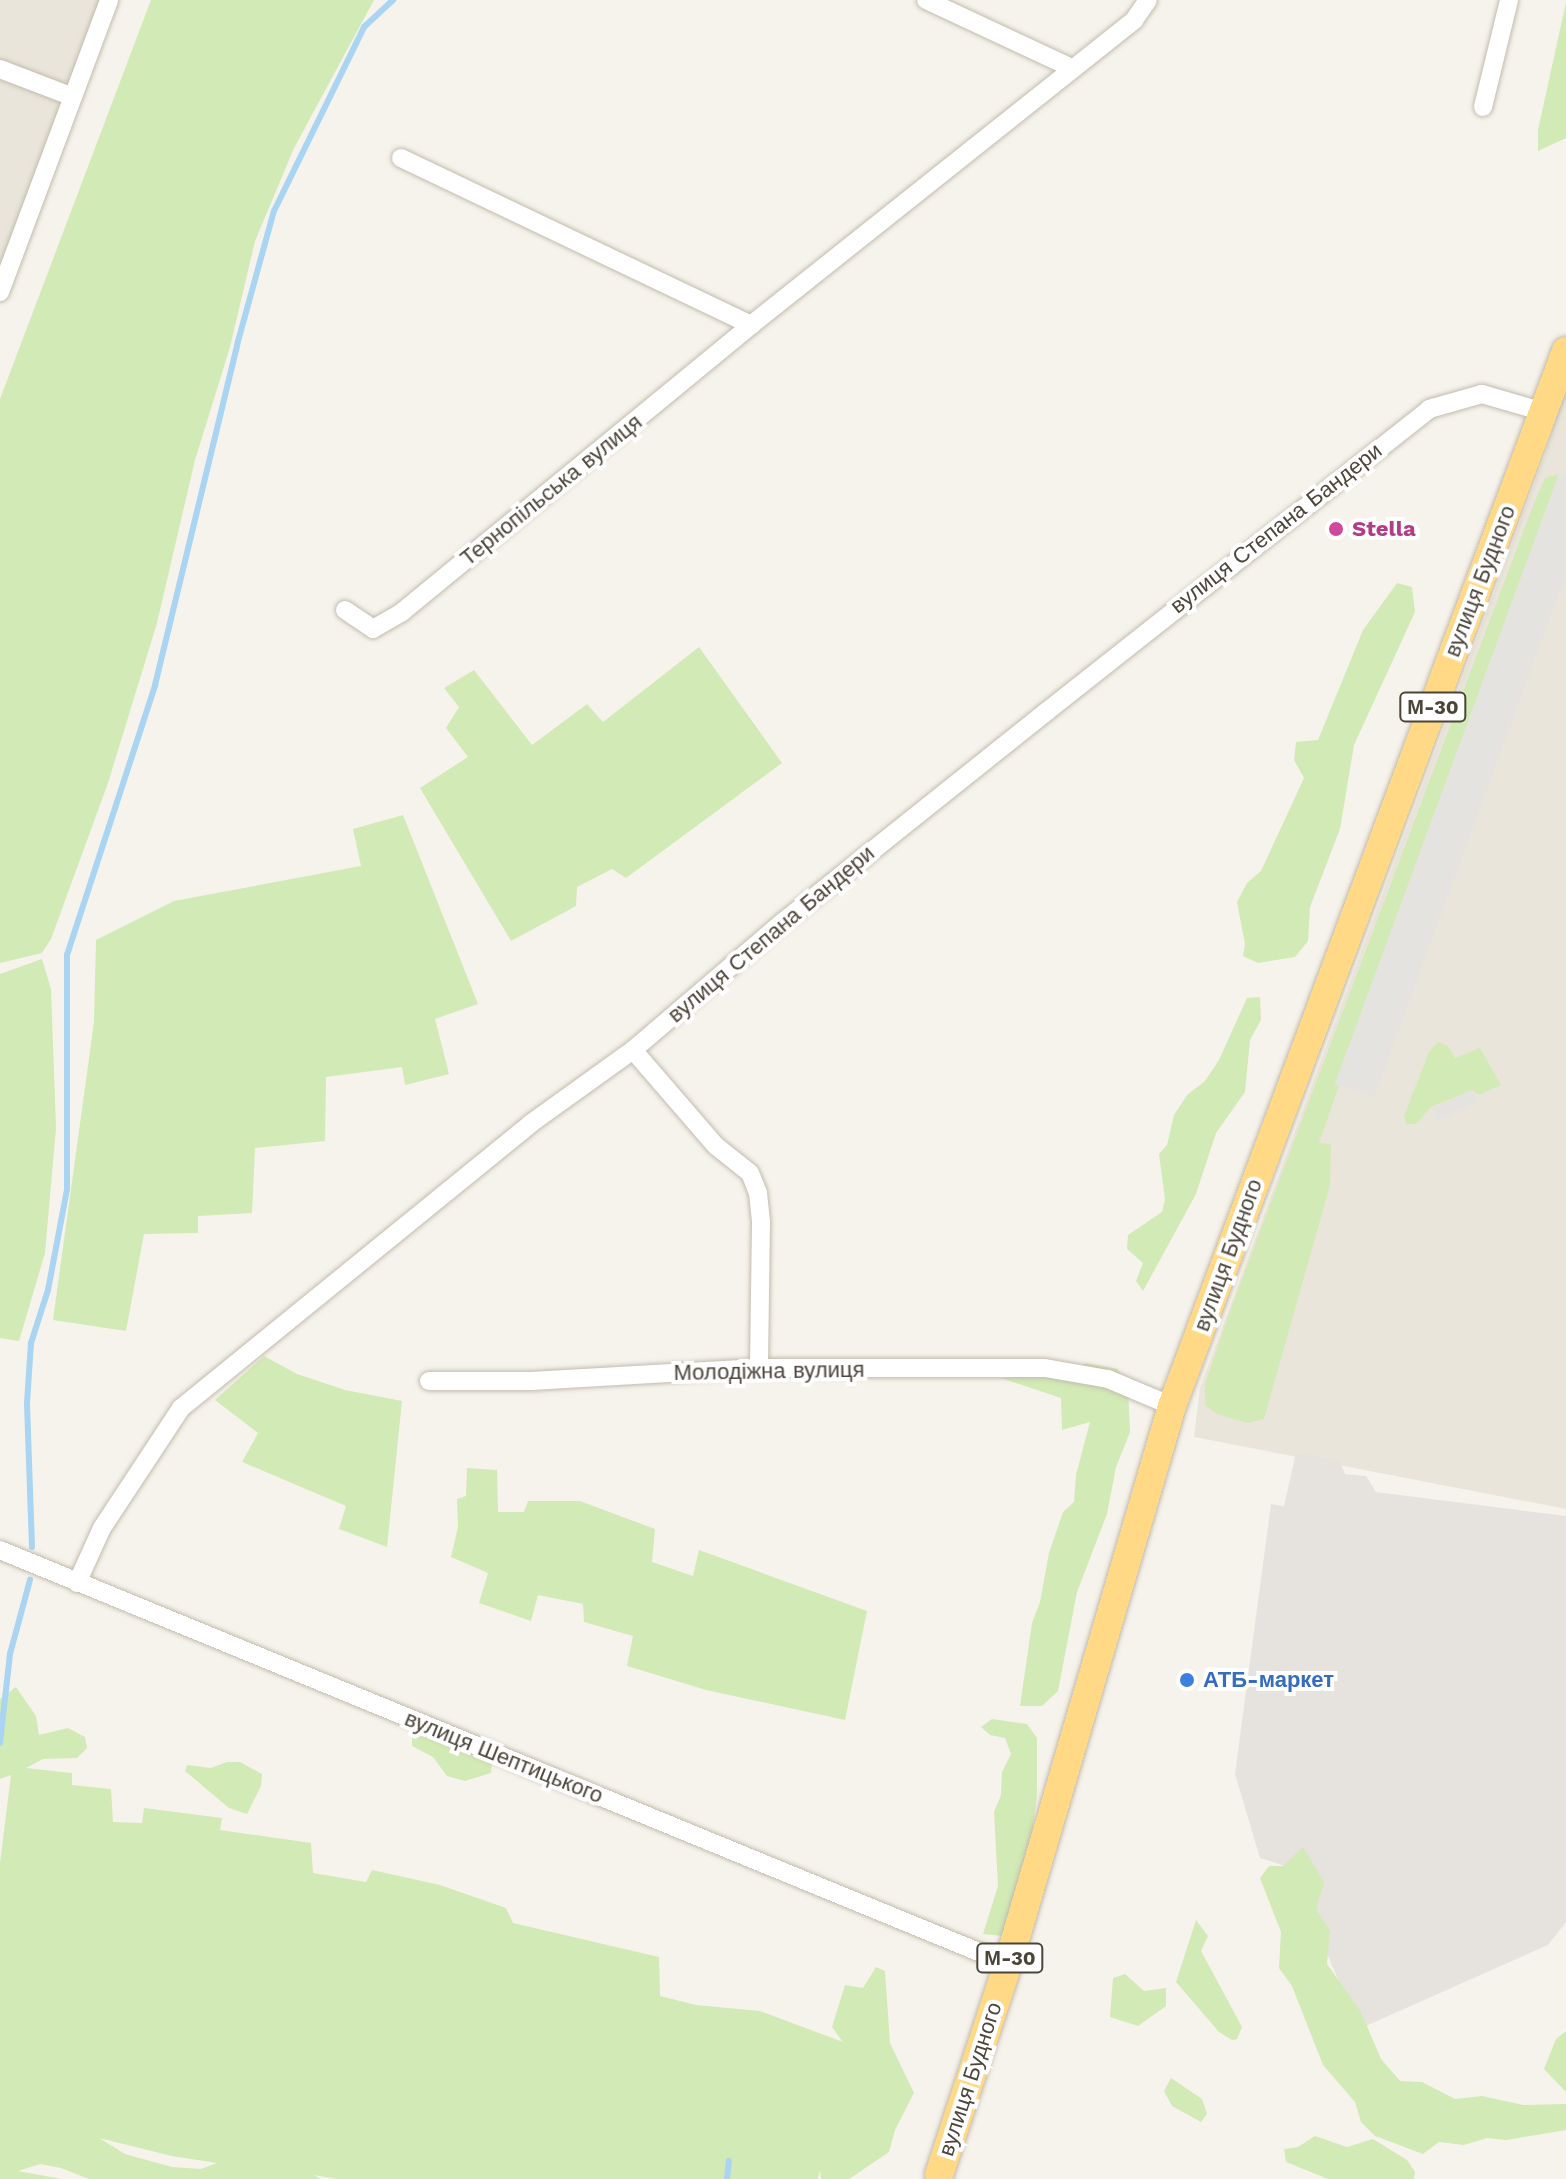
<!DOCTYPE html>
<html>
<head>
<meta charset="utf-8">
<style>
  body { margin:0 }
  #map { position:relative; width:1566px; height:2179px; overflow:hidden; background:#f6f3ec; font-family:"Work Sans",sans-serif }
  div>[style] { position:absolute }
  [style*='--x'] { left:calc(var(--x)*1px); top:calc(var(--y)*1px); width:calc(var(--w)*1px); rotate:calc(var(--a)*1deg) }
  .residential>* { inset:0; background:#eae5da }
  .industrial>* { inset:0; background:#e6e2dd }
  .green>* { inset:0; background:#d2eab5 }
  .parking>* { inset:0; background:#e5e3e0; transform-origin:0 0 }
  .stream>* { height:6px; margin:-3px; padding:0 3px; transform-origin:3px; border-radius:3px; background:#a9d4f2 }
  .roads { filter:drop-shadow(0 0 2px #c2bbae) drop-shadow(0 0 2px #c2bbae) }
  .minor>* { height:18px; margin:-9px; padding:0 9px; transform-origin:9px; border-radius:9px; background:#fff }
  .trunk>* { height:28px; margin:-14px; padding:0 14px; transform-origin:14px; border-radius:14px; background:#ffd985 }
  .dots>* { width:22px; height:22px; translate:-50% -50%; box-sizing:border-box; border:4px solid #fff; border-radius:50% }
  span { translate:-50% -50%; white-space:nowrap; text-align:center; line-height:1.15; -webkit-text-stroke:8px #fff; paint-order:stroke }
  .shield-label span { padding:2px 6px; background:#fff; border:2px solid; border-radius:6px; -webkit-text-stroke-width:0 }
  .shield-label { font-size:20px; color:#4b4439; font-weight:700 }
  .street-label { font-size:22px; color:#4b4439 }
  .hotel-label { font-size:22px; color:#b23c85; font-weight:700 }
  .left { translate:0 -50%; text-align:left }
  .shop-label { font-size:22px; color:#366cbe; font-weight:700 }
</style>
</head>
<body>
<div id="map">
  <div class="residential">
    <div style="clip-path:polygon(0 0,101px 0,0 274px)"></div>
    <div style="clip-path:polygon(1566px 387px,1566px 1509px,1194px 1437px,1200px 1388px,1545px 455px)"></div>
  </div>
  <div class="industrial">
    <div style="clip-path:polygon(1296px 1453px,1339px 1460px,1345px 1474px,1366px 1476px,1376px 1492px,1566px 1516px,1566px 1922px,1548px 1945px,1359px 2029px,1291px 1868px,1260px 1858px,1235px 1774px,1271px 1504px,1284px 1506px)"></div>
  </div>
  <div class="green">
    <div style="clip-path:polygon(151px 0,374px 0,294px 148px,255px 241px,230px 347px,195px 460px,157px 623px,108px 783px,51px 939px,42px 953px,0 963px,0 399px)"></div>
    <div style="clip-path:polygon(1566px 2px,1566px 138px,1538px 151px,1538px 130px)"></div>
    <div style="clip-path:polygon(1559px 474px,1335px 1084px,1339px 1086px,1319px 1143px,1331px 1144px,1330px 1185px,1264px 1419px,1248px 1423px,1217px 1414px,1205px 1405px,1205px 1384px,1226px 1322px,1532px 508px,1545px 478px)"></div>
    <div style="clip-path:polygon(1397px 583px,1412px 587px,1415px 612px,1354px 745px,1340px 829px,1310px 907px,1308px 941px,1295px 957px,1258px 963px,1243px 956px,1245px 944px,1237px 902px,1247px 883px,1261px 871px,1304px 778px,1294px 760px,1296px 742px,1318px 740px,1363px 630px)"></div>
    <div style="clip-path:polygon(699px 647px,782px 763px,626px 878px,612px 869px,577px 887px,576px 906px,511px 941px,420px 788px,468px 757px,446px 728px,459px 707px,444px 688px,474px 670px,532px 745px,587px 704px,603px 722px)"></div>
    <div style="clip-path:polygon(403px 815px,478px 1004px,435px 1019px,449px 1074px,405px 1085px,402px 1067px,326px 1077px,325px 1141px,255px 1148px,252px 1213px,198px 1216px,198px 1233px,144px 1234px,126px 1331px,53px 1320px,94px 1022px,96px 940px,174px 901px,361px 866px,353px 829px)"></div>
    <div style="clip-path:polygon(42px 959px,51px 989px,56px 1128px,45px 1253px,19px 1341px,0 1338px,0 974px)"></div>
    <div style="clip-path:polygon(1260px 997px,1261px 1020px,1250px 1040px,1245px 1092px,1216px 1133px,1196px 1194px,1143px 1291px,1136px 1281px,1143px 1263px,1127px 1249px,1128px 1235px,1162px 1212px,1165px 1199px,1159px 1154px,1167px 1145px,1174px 1115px,1187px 1095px,1205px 1081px,1219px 1060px,1247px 998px)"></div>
    <div style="clip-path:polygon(1438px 1042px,1448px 1046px,1455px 1058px,1480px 1048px,1501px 1085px,1479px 1095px,1472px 1090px,1431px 1107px,1416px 1124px,1406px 1124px,1404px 1116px,1429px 1052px)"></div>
    <div style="clip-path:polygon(264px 1356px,297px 1374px,345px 1390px,402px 1401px,387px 1547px,339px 1529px,346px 1506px,242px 1462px,258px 1433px,215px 1400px)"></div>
    <div style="clip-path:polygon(1086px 1363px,1118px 1369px,1128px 1387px,1130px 1432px,1116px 1467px,1107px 1514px,1077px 1592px,1058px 1691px,1042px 1706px,1020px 1706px,1032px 1623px,1040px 1602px,1049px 1553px,1063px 1512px,1074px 1502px,1076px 1475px,1090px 1422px,1062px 1430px,1061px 1398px,1001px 1378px,1066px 1372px)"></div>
    <div style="clip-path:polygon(467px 1468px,497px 1470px,498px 1512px,524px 1512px,528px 1501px,580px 1501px,655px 1529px,652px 1562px,693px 1576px,699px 1550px,867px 1611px,845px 1720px,706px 1690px,627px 1666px,633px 1636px,584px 1622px,583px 1604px,538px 1595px,531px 1621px,479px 1603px,488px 1573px,451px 1557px,458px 1527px,457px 1499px,466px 1496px)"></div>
    <div style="clip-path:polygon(evenodd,16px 1687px,36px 1716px,39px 1735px,68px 1728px,85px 1737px,86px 1743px,87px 1748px,77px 1758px,43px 1759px,26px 1768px,72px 1773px,72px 1785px,111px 1789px,113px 1822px,142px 1823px,144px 1808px,222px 1818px,220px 1830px,311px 1843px,313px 1873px,366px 1882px,372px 1870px,440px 1885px,506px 1908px,513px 1923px,659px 1957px,660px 1996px,696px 2005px,760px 2011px,843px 2042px,832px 2027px,845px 1985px,863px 1988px,876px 1967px,885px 1971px,890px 2043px,914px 2093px,895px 2130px,889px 2152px,849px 2179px,821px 2179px,820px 2170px,818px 2179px,337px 2179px,314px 2175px,320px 2179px,89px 2179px,61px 2168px,40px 2164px,18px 2171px,62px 2179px,0 2179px,0 1863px,11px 1775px,0 1779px,0 1699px,16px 1687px,99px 2138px,172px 2156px,217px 2163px,201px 2169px,172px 2167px,125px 2154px,99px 2138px)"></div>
    <div style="clip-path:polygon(992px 1719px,1027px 1724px,1037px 1738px,1037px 1795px,1026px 1877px,1003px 1936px,983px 1934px,998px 1886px,994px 1812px,1001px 1795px,1002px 1772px,1011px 1754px,1005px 1738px,990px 1735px,981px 1727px)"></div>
    <div style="clip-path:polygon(412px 1733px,433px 1736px,485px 1756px,492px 1763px,491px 1773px,465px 1781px,447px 1776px,433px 1757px,412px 1746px)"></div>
    <div style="clip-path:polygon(227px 1762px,240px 1762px,262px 1774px,261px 1786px,247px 1814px,229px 1808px,185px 1771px,187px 1765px,211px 1768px)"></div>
    <div style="clip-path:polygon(1303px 1847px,1324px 1882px,1316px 1909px,1330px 1931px,1327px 1964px,1361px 2012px,1381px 2059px,1400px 2081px,1422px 2082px,1455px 2099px,1482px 2096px,1523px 2105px,1566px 2104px,1566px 2130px,1506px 2140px,1487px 2138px,1464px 2145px,1439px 2142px,1423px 2154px,1375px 2136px,1361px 2122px,1355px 2102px,1323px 2065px,1292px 1986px,1279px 1968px,1281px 1932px,1260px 1878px,1269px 1866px,1283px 1866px)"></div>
    <div style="clip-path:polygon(1196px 1920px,1208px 1936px,1201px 1951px,1242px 2027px,1237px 2039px,1232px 2040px,1219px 2032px,1176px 1982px)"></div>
    <div style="clip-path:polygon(1125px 1974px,1144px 1991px,1166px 1988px,1166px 2006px,1138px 2026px,1110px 2017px,1113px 1978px)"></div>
    <div style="clip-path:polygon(1566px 2031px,1566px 2092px,1544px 2069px,1556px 2039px)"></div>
    <div style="clip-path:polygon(1171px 2078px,1202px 2099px,1207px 2114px,1201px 2122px,1172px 2106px,1164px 2091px)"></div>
    <div style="clip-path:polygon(1315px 2136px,1347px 2147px,1373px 2139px,1407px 2160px,1415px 2172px,1414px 2179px,1328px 2179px,1286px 2162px,1284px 2149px,1298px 2147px)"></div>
  </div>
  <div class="parking">
    <div style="clip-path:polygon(1559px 474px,1566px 477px,1566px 574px,1374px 1098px,1335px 1084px)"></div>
    <div style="left:1472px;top:1090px;width:14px;height:44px;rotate:65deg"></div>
  </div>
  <div class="stream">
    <div style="--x:32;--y:1547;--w:144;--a:-92"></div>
    <div style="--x:27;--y:1403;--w:60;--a:-86.2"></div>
    <div style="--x:31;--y:1343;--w:56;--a:-72.2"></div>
    <div style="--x:48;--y:1290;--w:103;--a:-79.3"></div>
    <div style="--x:67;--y:1189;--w:234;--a:-90"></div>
    <div style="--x:67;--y:955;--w:284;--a:-71.9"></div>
    <div style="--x:155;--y:685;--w:350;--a:-76.4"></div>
    <div style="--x:237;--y:345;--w:139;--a:-74.6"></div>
    <div style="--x:274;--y:211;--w:205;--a:-63.9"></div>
    <div style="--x:364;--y:27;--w:40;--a:-43"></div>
    <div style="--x:0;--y:1743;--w:90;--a:-83.6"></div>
    <div style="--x:10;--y:1654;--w:77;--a:-74.9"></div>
    <div style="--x:727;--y:2179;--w:18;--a:-84"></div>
  </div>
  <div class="roads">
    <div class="minor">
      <div style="--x:926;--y:0;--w:161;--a:25"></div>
      <div style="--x:0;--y:69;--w:78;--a:21"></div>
      <div style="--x:1483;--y:107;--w:110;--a:-76.3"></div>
      <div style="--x:401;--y:158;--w:388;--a:25.5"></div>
      <div style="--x:0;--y:292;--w:312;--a:-69.5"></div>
      <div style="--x:345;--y:610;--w:34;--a:34"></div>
      <div style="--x:373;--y:629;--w:34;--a:-30"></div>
      <div style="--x:402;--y:612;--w:452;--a:-39.4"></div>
      <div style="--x:751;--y:325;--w:490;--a:-38.5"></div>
      <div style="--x:1134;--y:20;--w:24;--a:-55"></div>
      <div style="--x:633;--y:1050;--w:127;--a:49.2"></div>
      <div style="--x:716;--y:1146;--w:43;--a:38.5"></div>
      <div style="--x:750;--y:1173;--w:22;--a:68"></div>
      <div style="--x:758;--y:1193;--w:29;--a:84"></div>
      <div style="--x:761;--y:1222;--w:146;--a:90.8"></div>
      <div style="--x:429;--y:1381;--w:102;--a:0"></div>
      <div style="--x:531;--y:1381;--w:228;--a:-3.3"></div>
      <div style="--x:759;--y:1368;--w:286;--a:0"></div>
      <div style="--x:1045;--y:1368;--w:64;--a:9.9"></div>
      <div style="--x:1108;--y:1379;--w:69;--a:22.9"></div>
      <div style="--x:0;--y:1550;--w:1090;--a:22.33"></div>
      <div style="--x:77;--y:1583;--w:60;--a:-65.6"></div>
      <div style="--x:102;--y:1528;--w:144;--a:-56.6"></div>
      <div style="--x:181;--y:1408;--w:450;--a:-39.1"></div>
      <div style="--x:530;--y:1124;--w:127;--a:-35.7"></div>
      <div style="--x:633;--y:1050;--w:197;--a:-40.5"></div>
      <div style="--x:783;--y:922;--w:337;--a:-38.6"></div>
      <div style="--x:1046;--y:712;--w:488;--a:-38.3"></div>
      <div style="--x:1429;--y:409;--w:55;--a:-15.8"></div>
      <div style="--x:1482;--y:394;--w:65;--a:16.2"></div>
    </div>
    <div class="trunk">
      <div style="--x:939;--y:2175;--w:222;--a:-71.9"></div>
      <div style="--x:1008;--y:1964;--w:582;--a:-73.62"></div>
      <div style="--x:1172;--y:1406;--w:1126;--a:-69.52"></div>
    </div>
  </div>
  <div class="dots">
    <div style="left:1336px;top:529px;background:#d1479c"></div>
    <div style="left:1187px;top:1680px;background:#3f7fe0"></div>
  </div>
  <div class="shield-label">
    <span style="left:1433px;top:707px">М-30</span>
    <span style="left:1010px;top:1958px">М-30</span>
  </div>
  <div class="street-label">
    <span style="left:551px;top:490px;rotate:-39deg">Тернопільська вулиця</span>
    <span style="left:1276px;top:528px;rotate:-38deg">вулиця Степана Бандери</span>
    <span style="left:1480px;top:581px;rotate:-69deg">вулиця Будного</span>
    <span style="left:771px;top:934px;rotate:-40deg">вулиця Степана Бандери</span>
    <span style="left:1228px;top:1255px;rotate:-70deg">вулиця Будного</span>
    <span style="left:769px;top:1371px;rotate:-1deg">Молодіжна вулиця</span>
    <span style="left:504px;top:1757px;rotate:22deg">вулиця Шептицького</span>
    <span style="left:970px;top:2079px;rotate:-72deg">вулиця Будного</span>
  </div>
  <div class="hotel-label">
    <span class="left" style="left:1352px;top:529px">Stella</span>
  </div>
  <div class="shop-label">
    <span class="left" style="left:1203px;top:1680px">АТБ-маркет</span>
  </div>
</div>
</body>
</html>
